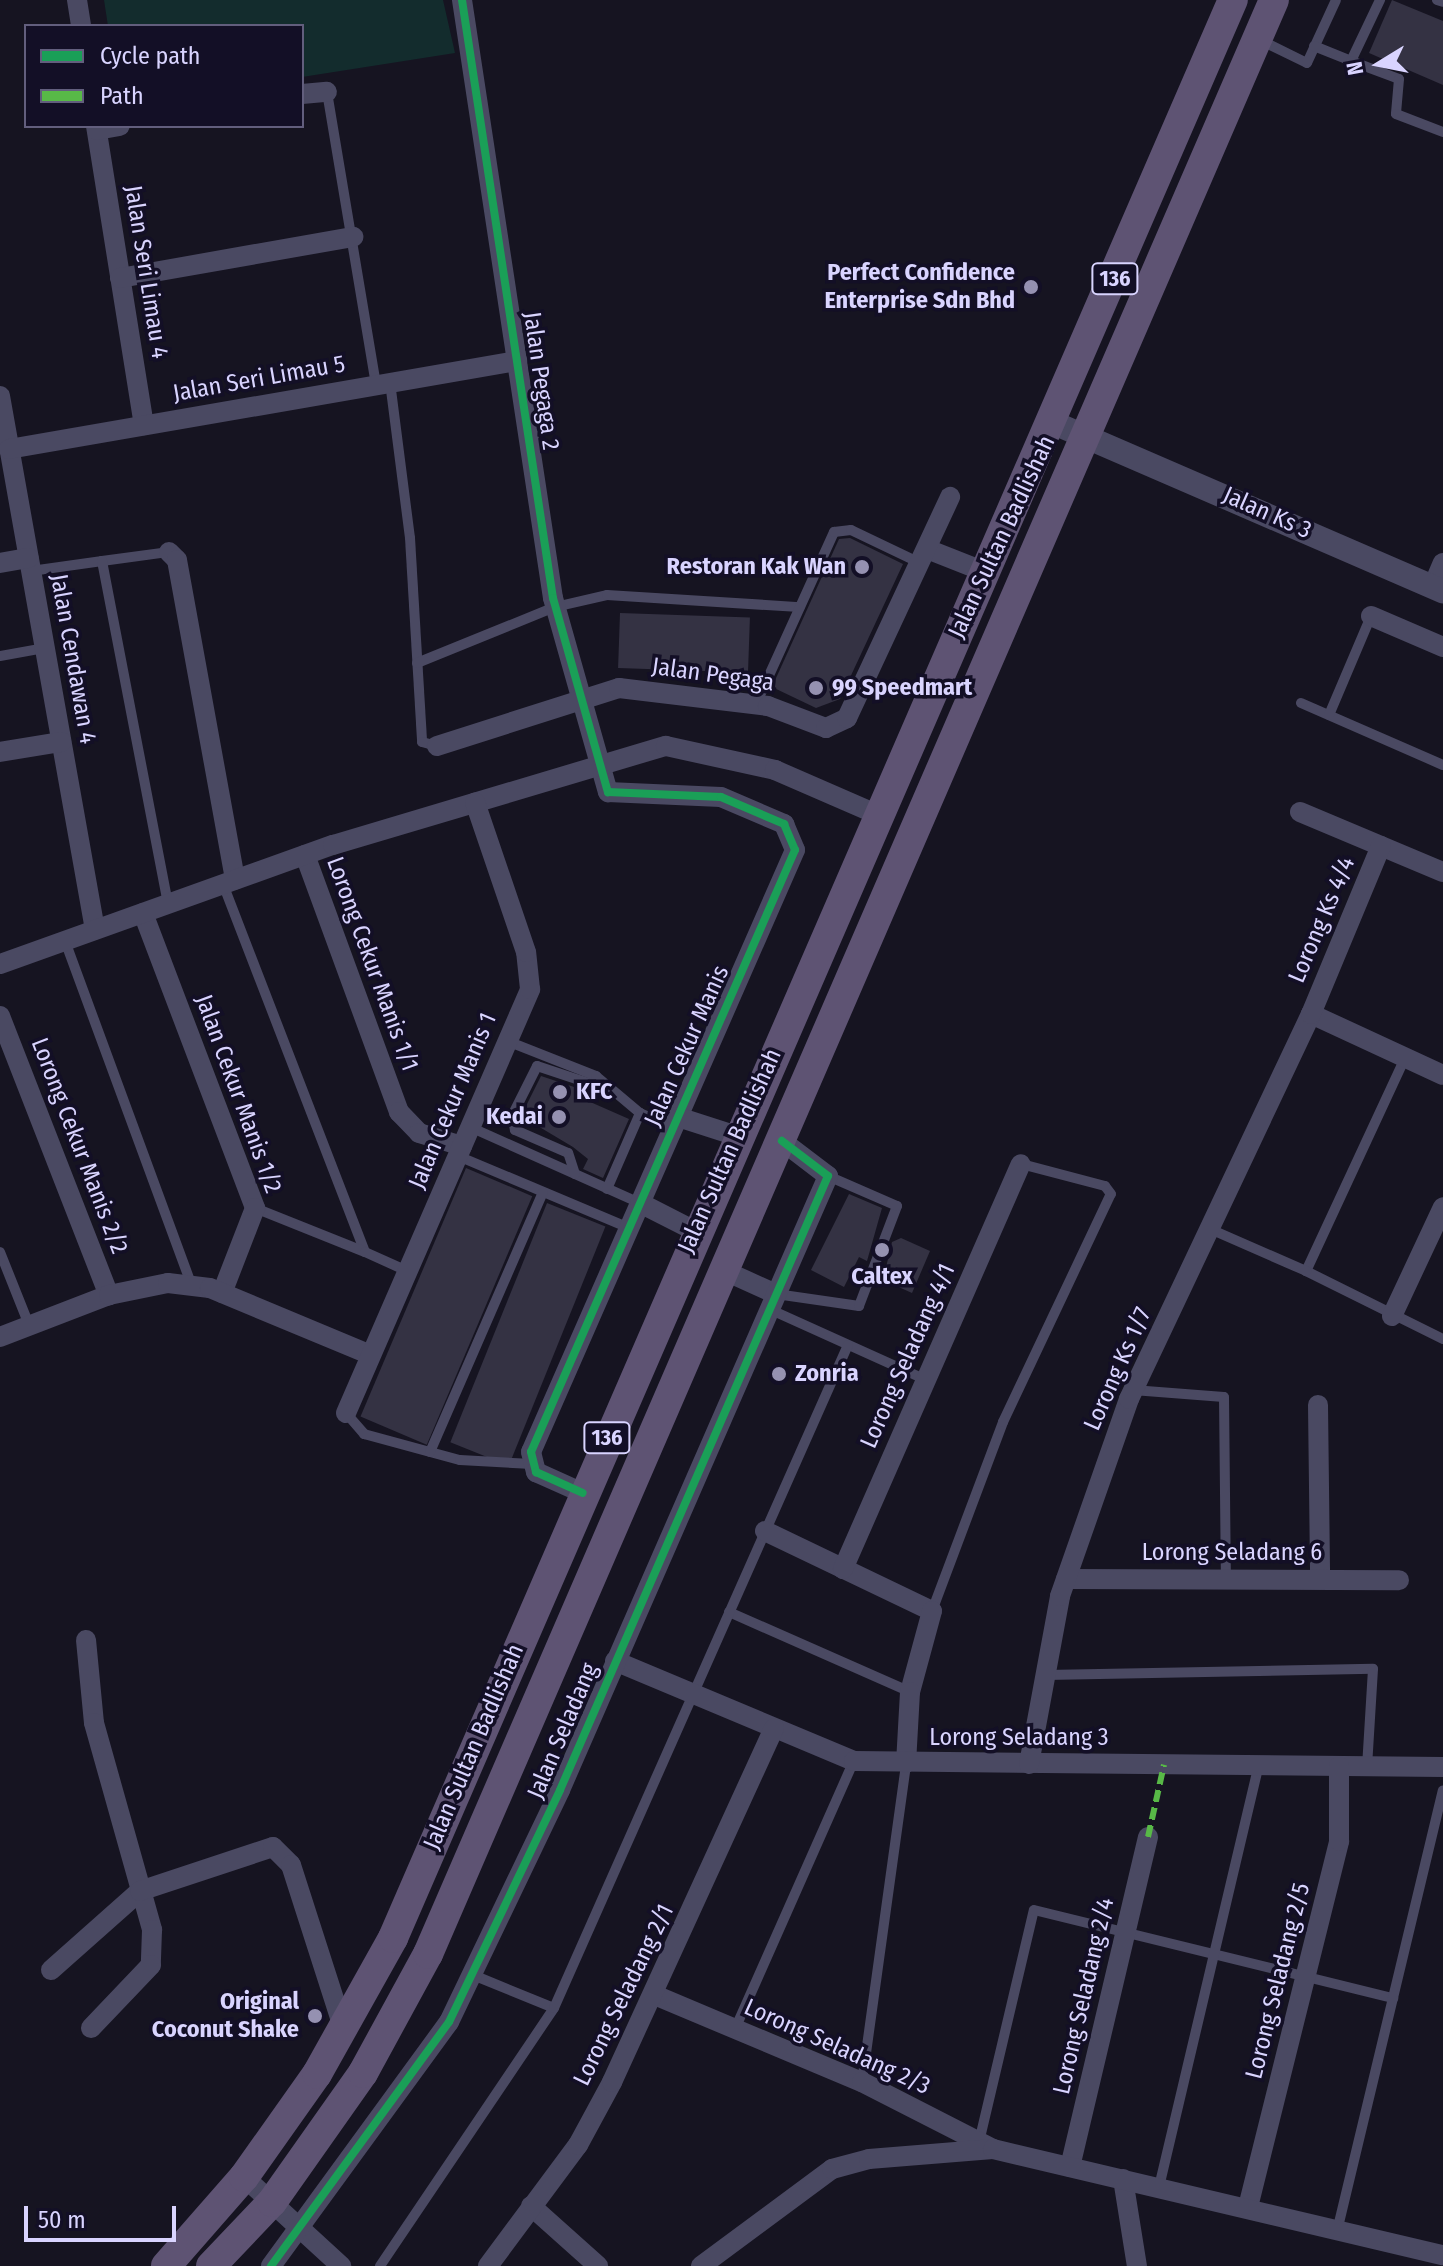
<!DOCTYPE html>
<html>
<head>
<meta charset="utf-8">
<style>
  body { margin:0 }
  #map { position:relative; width:1443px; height:2266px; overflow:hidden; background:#161421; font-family:"Fira Sans Condensed",sans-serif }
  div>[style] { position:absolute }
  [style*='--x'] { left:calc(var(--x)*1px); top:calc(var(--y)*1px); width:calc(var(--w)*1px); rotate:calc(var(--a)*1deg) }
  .green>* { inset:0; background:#132c2d }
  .building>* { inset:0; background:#343243; transform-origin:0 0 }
  .service>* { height:10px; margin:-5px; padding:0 5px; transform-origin:5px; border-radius:5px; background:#4a4962 }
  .minor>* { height:20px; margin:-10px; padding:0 10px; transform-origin:10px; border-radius:10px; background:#4a4962 }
  .tertiary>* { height:24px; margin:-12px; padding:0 12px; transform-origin:12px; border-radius:12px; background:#4a4962 }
  .primary>* { height:30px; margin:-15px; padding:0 15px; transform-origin:15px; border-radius:15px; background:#5e5373 }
  .quiet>* { height:6px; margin-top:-3px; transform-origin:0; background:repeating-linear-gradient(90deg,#58b947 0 12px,transparent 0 18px) }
  .cycleway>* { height:8px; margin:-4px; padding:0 4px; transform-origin:4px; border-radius:4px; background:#1a9f57 }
  .dots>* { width:22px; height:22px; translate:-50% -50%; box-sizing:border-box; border:4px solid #130f26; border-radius:50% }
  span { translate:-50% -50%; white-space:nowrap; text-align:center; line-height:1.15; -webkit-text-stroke:7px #130f26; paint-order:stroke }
  .shield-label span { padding:2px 6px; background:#130f26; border:2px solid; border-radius:6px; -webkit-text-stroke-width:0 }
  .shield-label { font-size:22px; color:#d9d4ff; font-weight:700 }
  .street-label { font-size:24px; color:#d9d4ff }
  .poi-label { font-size:24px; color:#d9d4ff; font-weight:700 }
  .right { translate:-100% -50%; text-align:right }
  .left { translate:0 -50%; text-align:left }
  .legend { position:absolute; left:24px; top:24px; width:280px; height:104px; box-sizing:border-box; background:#130f26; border:2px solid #625e7d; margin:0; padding:10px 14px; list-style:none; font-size:24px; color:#d9d4ff }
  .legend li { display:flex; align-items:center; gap:16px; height:40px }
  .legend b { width:40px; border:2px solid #625e7d }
  .north { position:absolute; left:1339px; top:24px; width:80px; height:80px; -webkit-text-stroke:6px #130f26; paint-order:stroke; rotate:260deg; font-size:22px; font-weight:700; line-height:32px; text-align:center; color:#d9d4ff }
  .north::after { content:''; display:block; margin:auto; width:28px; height:36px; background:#d9d4ff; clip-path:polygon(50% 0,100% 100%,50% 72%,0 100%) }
  .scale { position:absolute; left:24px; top:2206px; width:152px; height:36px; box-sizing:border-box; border:4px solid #d9d4ff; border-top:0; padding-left:10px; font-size:24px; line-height:28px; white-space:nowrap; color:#d9d4ff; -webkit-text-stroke:6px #130f26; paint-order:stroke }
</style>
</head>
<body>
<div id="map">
  <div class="green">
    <div style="clip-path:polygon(104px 0,443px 0,455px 53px,302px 77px,302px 26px,108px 26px)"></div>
  </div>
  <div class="building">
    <div style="clip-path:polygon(1392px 0,1443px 21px,1443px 85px,1369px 53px)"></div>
    <div style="clip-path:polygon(850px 538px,903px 564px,840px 699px,816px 708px,772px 687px,839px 539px)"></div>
    <div style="left:620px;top:613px;width:130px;height:55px;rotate:2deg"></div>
    <div style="clip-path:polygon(541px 1076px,592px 1093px,588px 1101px,629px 1119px,603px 1178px,583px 1169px,588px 1159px,573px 1147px,521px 1116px)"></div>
    <div style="left:466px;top:1168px;width:72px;height:270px;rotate:23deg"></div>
    <div style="clip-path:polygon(849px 1194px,882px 1208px,867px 1261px,859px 1257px,844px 1287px,811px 1270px)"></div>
    <div style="left:547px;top:1203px;width:63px;height:258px;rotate:22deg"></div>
    <div style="clip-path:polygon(901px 1238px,930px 1251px,912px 1293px,883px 1280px,892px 1242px)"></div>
  </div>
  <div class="service">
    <div style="--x:1437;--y:0;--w:6;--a:18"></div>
    <div style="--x:1260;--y:40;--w:52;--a:26.1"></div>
    <div style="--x:1307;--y:63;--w:69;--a:-65.3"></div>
    <div style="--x:1314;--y:46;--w:40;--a:22"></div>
    <div style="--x:1351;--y:61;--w:68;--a:-64.6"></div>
    <div style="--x:1351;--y:61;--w:51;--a:20.6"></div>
    <div style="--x:1399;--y:79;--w:35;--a:95"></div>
    <div style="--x:1396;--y:114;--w:50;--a:21"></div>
    <div style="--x:327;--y:92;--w:296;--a:80.5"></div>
    <div style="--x:390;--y:382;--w:157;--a:82.7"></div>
    <div style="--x:410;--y:538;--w:204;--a:86.6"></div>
    <div style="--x:422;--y:742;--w:16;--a:15"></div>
    <div style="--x:102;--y:561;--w:68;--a:-7.7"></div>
    <div style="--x:31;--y:571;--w:72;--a:-8"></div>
    <div style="--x:102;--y:561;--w:349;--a:79.1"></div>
    <div style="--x:0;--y:656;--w:46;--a:-10.1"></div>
    <div style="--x:417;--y:663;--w:149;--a:-22.1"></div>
    <div style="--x:555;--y:607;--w:53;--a:-13"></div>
    <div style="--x:607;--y:595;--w:193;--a:3.6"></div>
    <div style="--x:1301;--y:703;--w:155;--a:23.6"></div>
    <div style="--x:756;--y:704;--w:189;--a:-65.6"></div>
    <div style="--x:834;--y:532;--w:17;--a:-7"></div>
    <div style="--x:851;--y:530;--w:76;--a:25.6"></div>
    <div style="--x:1329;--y:715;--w:108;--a:-67"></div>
    <div style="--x:223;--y:884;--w:394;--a:68.9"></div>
    <div style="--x:365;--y:1252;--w:118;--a:-158.2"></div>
    <div style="--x:65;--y:941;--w:368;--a:69.8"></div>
    <div style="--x:507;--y:1041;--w:96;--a:21.5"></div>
    <div style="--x:596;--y:1076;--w:57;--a:40.1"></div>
    <div style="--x:640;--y:1113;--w:36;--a:24"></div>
    <div style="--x:1405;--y:1058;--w:235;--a:114.9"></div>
    <div style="--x:1306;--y:1271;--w:153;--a:26.4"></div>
    <div style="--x:470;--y:1127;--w:186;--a:24.1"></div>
    <div style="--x:458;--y:1156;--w:186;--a:22.8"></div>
    <div style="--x:575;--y:1174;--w:22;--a:-108"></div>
    <div style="--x:568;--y:1153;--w:58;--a:-156.5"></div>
    <div style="--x:515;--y:1130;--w:14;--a:-102"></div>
    <div style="--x:512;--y:1116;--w:56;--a:-63.4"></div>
    <div style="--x:537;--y:1066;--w:73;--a:18.4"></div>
    <div style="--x:607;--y:1189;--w:83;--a:-66.5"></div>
    <div style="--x:1210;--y:1229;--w:105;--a:23.6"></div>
    <div style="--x:0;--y:1252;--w:79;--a:68.3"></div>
    <div style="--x:365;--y:1252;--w:46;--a:24.3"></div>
    <div style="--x:776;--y:1294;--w:84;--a:8.2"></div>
    <div style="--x:859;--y:1306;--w:107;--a:-69.2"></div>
    <div style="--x:897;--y:1206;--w:75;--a:-156.5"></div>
    <div style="--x:769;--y:1309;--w:172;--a:24.3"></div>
    <div style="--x:1133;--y:1390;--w:91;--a:4.4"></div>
    <div style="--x:1224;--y:1397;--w:181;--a:89.4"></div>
    <div style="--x:346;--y:1413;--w:28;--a:49"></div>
    <div style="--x:364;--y:1434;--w:99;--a:15.2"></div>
    <div style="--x:460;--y:1460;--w:72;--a:3.2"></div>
    <div style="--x:430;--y:1452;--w:283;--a:-66.5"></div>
    <div style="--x:932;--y:1611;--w:202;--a:-69.4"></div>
    <div style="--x:1003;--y:1422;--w:252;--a:-64.7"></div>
    <div style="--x:1111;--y:1194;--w:10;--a:-127"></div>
    <div style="--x:1105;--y:1186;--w:87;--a:-165.3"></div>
    <div style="--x:729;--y:1612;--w:198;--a:23.8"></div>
    <div style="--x:1046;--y:1675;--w:327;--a:-1.1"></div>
    <div style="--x:1373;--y:1669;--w:97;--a:93.5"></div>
    <div style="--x:473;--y:1975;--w:87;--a:22.2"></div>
    <div style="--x:735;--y:2029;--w:293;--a:-66.1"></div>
    <div style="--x:862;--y:2082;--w:322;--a:-82.1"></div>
    <div style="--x:979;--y:2142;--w:238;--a:-76.7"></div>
    <div style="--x:1034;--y:1910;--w:370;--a:13.8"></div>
    <div style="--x:1159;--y:2187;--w:434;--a:-76.7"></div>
    <div style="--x:1338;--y:2227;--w:449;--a:-76.5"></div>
    <div style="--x:380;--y:2266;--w:311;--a:-56"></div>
    <div style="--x:554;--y:2008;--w:725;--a:-66.09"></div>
  </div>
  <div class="minor">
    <div style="--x:77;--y:0;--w:26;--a:81"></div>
    <div style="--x:462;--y:0;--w:605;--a:81.35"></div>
    <div style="--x:553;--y:598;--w:202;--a:74.2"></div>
    <div style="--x:608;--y:792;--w:113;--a:2.5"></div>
    <div style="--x:721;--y:797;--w:69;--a:23.2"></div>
    <div style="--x:784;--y:824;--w:28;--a:67"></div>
    <div style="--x:795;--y:850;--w:657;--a:113.68"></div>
    <div style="--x:531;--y:1452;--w:21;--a:76"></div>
    <div style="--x:536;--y:1472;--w:51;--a:24.1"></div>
    <div style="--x:302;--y:94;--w:25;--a:-5"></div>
    <div style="--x:96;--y:126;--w:303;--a:80.9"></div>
    <div style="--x:97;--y:130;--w:23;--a:-10"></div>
    <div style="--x:120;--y:278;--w:237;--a:-10"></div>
    <div style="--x:0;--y:396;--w:542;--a:79.91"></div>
    <div style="--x:9;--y:449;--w:516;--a:-9.83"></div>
    <div style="--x:927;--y:549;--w:62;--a:21.6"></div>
    <div style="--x:169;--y:552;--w:11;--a:45"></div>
    <div style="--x:177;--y:560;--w:325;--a:79.7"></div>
    <div style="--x:0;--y:563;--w:29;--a:-10"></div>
    <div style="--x:1433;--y:586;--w:25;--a:-67"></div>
    <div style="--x:1371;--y:616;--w:78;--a:23.3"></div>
    <div style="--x:437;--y:746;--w:191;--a:-17.7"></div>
    <div style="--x:619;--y:688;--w:150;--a:6.9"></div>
    <div style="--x:768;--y:706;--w:62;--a:20.8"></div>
    <div style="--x:826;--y:728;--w:23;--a:-25"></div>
    <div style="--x:847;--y:718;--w:244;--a:-65"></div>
    <div style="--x:0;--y:752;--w:62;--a:-9.3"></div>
    <div style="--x:1300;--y:812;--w:155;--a:22.8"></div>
    <div style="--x:305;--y:855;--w:274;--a:69.9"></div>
    <div style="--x:399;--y:1112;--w:29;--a:46"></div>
    <div style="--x:419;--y:1133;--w:45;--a:16.8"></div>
    <div style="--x:143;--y:913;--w:316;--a:69.2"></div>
    <div style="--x:255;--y:1208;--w:91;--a:111.2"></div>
    <div style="--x:0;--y:964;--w:354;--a:-19.7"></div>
    <div style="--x:333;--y:845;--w:347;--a:-16.6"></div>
    <div style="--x:666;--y:746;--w:112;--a:12.4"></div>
    <div style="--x:775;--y:770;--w:110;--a:23.5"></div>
    <div style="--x:1311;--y:1014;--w:145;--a:24.8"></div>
    <div style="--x:0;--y:1016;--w:300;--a:68.7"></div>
    <div style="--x:678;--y:1117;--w:62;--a:17.9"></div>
    <div style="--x:640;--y:1203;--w:62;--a:27"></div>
    <div style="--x:725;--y:1271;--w:56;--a:24.3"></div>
    <div style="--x:1392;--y:1316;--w:120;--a:-64.9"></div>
    <div style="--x:0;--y:1337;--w:117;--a:-21.1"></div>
    <div style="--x:109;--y:1295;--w:60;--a:-11.5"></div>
    <div style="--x:168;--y:1283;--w:42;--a:6.8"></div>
    <div style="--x:210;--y:1288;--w:174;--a:22.6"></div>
    <div style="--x:1318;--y:1405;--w:174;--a:89.3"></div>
    <div style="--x:346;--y:1413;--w:462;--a:-66.5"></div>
    <div style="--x:530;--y:989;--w:37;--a:-96"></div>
    <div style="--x:526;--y:952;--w:158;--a:-108.8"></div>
    <div style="--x:765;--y:1531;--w:185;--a:25.6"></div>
    <div style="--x:932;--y:1611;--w:84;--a:105.2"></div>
    <div style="--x:910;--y:1692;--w:71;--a:93.2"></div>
    <div style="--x:843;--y:1569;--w:442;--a:-66.3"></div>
    <div style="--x:1066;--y:1579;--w:333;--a:0.2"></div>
    <div style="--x:86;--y:1640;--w:83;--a:84.5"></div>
    <div style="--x:94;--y:1723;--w:215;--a:74.3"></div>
    <div style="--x:152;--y:1930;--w:35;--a:92"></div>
    <div style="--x:151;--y:1965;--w:87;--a:133.6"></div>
    <div style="--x:615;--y:1661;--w:259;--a:22.7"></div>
    <div style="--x:854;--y:1761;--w:589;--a:0.58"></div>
    <div style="--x:1029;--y:1764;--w:171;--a:-79.5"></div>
    <div style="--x:1060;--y:1596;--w:209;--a:-70.7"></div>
    <div style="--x:1129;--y:1399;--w:426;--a:-64.7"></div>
    <div style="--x:1311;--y:1014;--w:182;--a:-67.4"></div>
    <div style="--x:51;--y:1970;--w:119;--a:-41.6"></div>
    <div style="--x:140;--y:1891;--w:140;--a:-18.3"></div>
    <div style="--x:273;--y:1847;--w:25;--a:45"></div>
    <div style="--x:291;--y:1865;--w:176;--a:72.2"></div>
    <div style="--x:657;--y:1996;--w:222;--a:22.8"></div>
    <div style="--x:862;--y:2082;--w:147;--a:27.1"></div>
    <div style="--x:1070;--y:2167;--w:339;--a:-76.7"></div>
    <div style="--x:244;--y:2177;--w:132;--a:42.5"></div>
    <div style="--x:1123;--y:2179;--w:88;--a:80.9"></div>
    <div style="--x:531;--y:2206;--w:90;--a:41.8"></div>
    <div style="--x:1248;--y:2207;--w:377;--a:-76"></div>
    <div style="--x:1339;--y:1841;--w:75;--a:-90"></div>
    <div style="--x:271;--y:2266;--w:302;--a:-53.9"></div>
    <div style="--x:449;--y:2022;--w:257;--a:-64.4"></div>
    <div style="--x:560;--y:1790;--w:670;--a:-66.42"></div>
    <div style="--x:828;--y:1176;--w:58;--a:-142.7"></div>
    <div style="--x:488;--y:2266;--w:151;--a:-53.4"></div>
    <div style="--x:578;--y:2145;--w:72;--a:-61.6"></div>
    <div style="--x:612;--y:2082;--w:389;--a:-65.4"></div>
    <div style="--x:701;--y:2266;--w:163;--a:-36.5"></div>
    <div style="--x:832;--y:2169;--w:38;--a:-15"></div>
    <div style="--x:869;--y:2159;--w:124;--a:-4.6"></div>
    <div style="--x:993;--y:2149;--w:462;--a:13.3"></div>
  </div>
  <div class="tertiary">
    <div style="--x:1054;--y:423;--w:424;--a:23.4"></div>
  </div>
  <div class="primary">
    <div style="--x:166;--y:2266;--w:118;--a:-48.8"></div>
    <div style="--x:244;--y:2177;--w:126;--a:-54.7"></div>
    <div style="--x:317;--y:2074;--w:156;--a:-60.8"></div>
    <div style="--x:393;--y:1938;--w:2112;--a:-66.57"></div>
    <div style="--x:211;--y:2266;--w:88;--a:-46.4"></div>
    <div style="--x:272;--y:2202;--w:158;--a:-54.8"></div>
    <div style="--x:363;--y:2073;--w:136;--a:-61.4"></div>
    <div style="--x:428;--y:1954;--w:2129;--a:-66.59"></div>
  </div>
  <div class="quiet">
    <div style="--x:1148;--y:1837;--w:74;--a:-77.5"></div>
  </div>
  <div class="cycleway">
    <div style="--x:462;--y:0;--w:605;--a:81.35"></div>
    <div style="--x:553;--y:598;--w:202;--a:74.2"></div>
    <div style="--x:608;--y:792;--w:113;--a:2.5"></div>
    <div style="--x:721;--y:797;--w:69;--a:23.2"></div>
    <div style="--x:784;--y:824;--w:28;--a:67"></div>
    <div style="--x:795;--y:850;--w:657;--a:113.68"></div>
    <div style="--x:531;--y:1452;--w:21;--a:76"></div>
    <div style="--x:536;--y:1472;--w:51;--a:24.1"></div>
    <div style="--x:271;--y:2266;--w:302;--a:-53.9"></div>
    <div style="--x:449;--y:2022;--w:257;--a:-64.4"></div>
    <div style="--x:560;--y:1790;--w:670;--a:-66.42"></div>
    <div style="--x:828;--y:1176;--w:58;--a:-142.7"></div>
  </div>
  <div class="dots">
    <div style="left:1031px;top:287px;background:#9591b1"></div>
    <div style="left:862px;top:567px;background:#9591b1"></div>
    <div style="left:816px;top:688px;background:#9591b1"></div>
    <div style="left:560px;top:1092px;background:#9591b1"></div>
    <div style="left:559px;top:1117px;background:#9591b1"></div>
    <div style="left:882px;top:1250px;background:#9591b1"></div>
    <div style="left:779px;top:1374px;background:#9591b1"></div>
    <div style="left:315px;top:2016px;background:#9591b1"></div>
  </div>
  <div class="shield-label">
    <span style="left:1115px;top:279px">136</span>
    <span style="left:607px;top:1438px">136</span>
  </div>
  <div class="street-label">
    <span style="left:146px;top:272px;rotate:81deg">Jalan Seri Limau 4</span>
    <span style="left:259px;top:379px;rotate:-10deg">Jalan Seri Limau 5</span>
    <span style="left:541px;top:381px;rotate:82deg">Jalan Pegaga 2</span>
    <span style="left:1267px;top:513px;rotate:24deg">Jalan Ks 3</span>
    <span style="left:1002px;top:537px;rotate:-65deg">Jalan Sultan Badlishah</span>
    <span style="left:73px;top:659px;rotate:80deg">Jalan Cendawan 4</span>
    <span style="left:713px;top:675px;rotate:8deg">Jalan Pegaga</span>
    <span style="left:1322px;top:920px;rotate:-67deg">Lorong Ks 4/4</span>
    <span style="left:372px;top:964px;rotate:70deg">Lorong Cekur Manis 1/1</span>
    <span style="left:687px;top:1046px;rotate:-66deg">Jalan Cekur Manis</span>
    <span style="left:238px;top:1094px;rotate:70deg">Jalan Cekur Manis 1/2</span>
    <span style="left:453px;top:1101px;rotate:-67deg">Jalan Cekur Manis 1</span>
    <span style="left:79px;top:1146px;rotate:69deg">Lorong Cekur Manis 2/2</span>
    <span style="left:730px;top:1151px;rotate:-66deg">Jalan Sultan Badlishah</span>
    <span style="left:908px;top:1356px;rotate:-66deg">Lorong Seladang 4/1</span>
    <span style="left:1118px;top:1369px;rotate:-66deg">Lorong Ks 1/7</span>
    <span style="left:1232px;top:1553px">Lorong Seladang 6</span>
    <span style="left:563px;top:1731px;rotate:-67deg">Jalan Seladang</span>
    <span style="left:1019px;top:1738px">Lorong Seladang 3</span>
    <span style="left:474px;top:1747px;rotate:-67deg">Jalan Sultan Badlishah</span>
    <span style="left:1278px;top:1981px;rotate:-76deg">Lorong Seladang 2/5</span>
    <span style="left:624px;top:1995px;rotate:-64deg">Lorong Seladang 2/1</span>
    <span style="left:1084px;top:1996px;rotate:-77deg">Lorong Seladang 2/4</span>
    <span style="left:837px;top:2047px;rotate:24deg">Lorong Seladang 2/3</span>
  </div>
  <div class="poi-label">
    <span class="right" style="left:1015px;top:287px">Perfect Confidence<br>Enterprise Sdn Bhd</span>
    <span class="right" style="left:846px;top:567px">Restoran Kak Wan</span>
    <span class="left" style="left:832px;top:688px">99 Speedmart</span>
    <span class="left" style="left:576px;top:1092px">KFC</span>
    <span class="right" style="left:543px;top:1117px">Kedai</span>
    <span style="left:882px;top:1277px">Caltex</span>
    <span class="left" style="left:795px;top:1374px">Zonria</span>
    <span class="right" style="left:299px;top:2016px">Original<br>Coconut Shake</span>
  </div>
  <ul class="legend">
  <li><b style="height:10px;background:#1a9f57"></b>Cycle path</li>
  <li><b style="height:10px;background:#58b947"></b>Path</li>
  </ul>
  <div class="north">N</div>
  <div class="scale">50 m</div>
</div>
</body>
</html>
